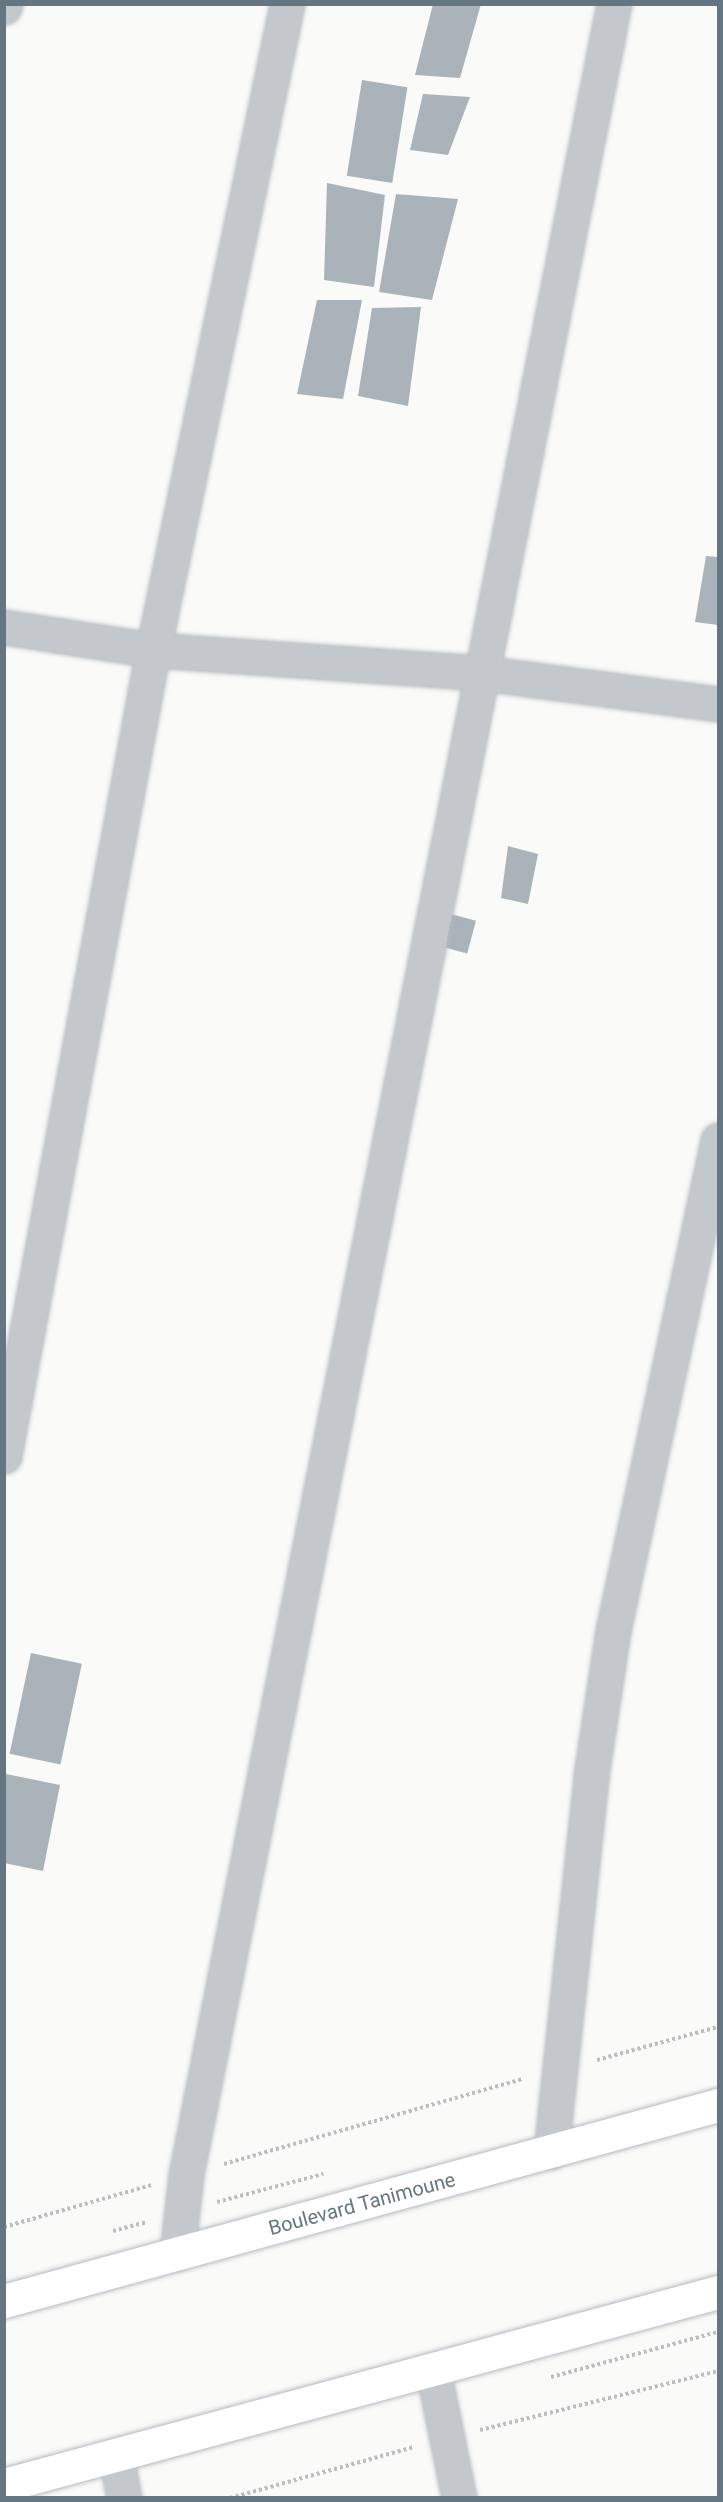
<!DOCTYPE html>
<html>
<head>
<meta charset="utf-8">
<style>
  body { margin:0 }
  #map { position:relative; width:723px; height:2502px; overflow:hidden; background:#fafaf8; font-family:Roboto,sans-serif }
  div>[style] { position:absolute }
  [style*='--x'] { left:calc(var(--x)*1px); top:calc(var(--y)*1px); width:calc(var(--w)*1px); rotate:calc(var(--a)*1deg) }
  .building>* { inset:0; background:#aab3b9; transform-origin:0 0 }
  .path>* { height:4px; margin-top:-2px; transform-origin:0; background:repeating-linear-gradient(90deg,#bbbfc2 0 3px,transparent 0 6px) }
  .roads { filter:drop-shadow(0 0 2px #b5babe) drop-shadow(0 0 2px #b5babe) }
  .minor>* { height:33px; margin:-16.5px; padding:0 16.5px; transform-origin:16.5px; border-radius:16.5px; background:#c3c8cc }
  .major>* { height:33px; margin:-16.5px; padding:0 16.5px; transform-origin:16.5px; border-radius:16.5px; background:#fff }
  span { translate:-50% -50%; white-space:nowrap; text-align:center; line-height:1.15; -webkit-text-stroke:6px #fff; paint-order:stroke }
  .street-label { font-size:20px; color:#657683 }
  .frame { position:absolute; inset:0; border:6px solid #657683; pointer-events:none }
</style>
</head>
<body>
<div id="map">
  <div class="building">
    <div style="clip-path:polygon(433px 4px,481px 4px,460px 78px,415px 75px)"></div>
    <div style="left:362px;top:80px;width:46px;height:97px;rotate:9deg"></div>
    <div style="clip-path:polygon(423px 94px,470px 97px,448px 155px,410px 150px)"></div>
    <div style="clip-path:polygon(327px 183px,385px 195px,374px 287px,324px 280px)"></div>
    <div style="clip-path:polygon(396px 194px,458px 199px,432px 300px,379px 292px)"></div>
    <div style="clip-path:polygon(317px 300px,362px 300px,343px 399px,297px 394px)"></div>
    <div style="clip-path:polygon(421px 307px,408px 406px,358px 396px,372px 308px)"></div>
    <div style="clip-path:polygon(706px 556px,718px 557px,718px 625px,695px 622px)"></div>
    <div style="clip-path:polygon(508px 846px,538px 854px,528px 904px,501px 898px)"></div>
    <div style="left:447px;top:913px;width:30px;height:34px;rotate:15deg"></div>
    <div style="left:31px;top:1653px;width:52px;height:103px;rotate:12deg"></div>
    <div style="clip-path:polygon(6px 1774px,60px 1785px,43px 1871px,4px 1863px)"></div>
  </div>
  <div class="path">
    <div style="--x:597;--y:2060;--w:125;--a:-15.3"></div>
    <div style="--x:224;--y:2164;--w:311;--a:-15.9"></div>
    <div style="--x:217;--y:2202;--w:110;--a:-14.8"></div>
    <div style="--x:4;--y:2227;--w:153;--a:-15.9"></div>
    <div style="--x:113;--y:2231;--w:34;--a:-15"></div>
    <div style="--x:551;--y:2377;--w:173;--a:-15.1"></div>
    <div style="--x:480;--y:2430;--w:245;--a:-13.9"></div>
    <div style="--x:230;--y:2498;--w:191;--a:-15.5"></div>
  </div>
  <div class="roads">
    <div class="minor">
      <div style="--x:4;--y:7;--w:3;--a:-72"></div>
      <div style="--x:4;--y:627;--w:151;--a:8.8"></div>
      <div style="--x:153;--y:650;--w:330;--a:4"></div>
      <div style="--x:482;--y:673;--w:238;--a:7.5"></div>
      <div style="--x:4;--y:1456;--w:820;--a:-79.53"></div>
      <div style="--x:153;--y:650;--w:660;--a:-78.28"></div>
      <div style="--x:551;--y:2152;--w:378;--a:-83.9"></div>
      <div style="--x:591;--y:1776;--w:147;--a:-81.4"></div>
      <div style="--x:613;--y:1631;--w:502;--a:-77.93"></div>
      <div style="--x:177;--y:2254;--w:80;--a:-83.5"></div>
      <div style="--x:186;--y:2175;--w:2213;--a:-78.85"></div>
      <div style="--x:433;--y:2370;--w:131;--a:78.5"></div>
      <div style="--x:116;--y:2455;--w:44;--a:79.5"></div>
    </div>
    <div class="major">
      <div style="--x:4;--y:2301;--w:740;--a:-15.35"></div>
      <div style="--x:4;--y:2485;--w:740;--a:-15.13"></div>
    </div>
  </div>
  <div class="street-label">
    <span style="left:362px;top:2204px;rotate:-15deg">Boulevard Tanimoune</span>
  </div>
  <div class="frame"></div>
</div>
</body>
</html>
